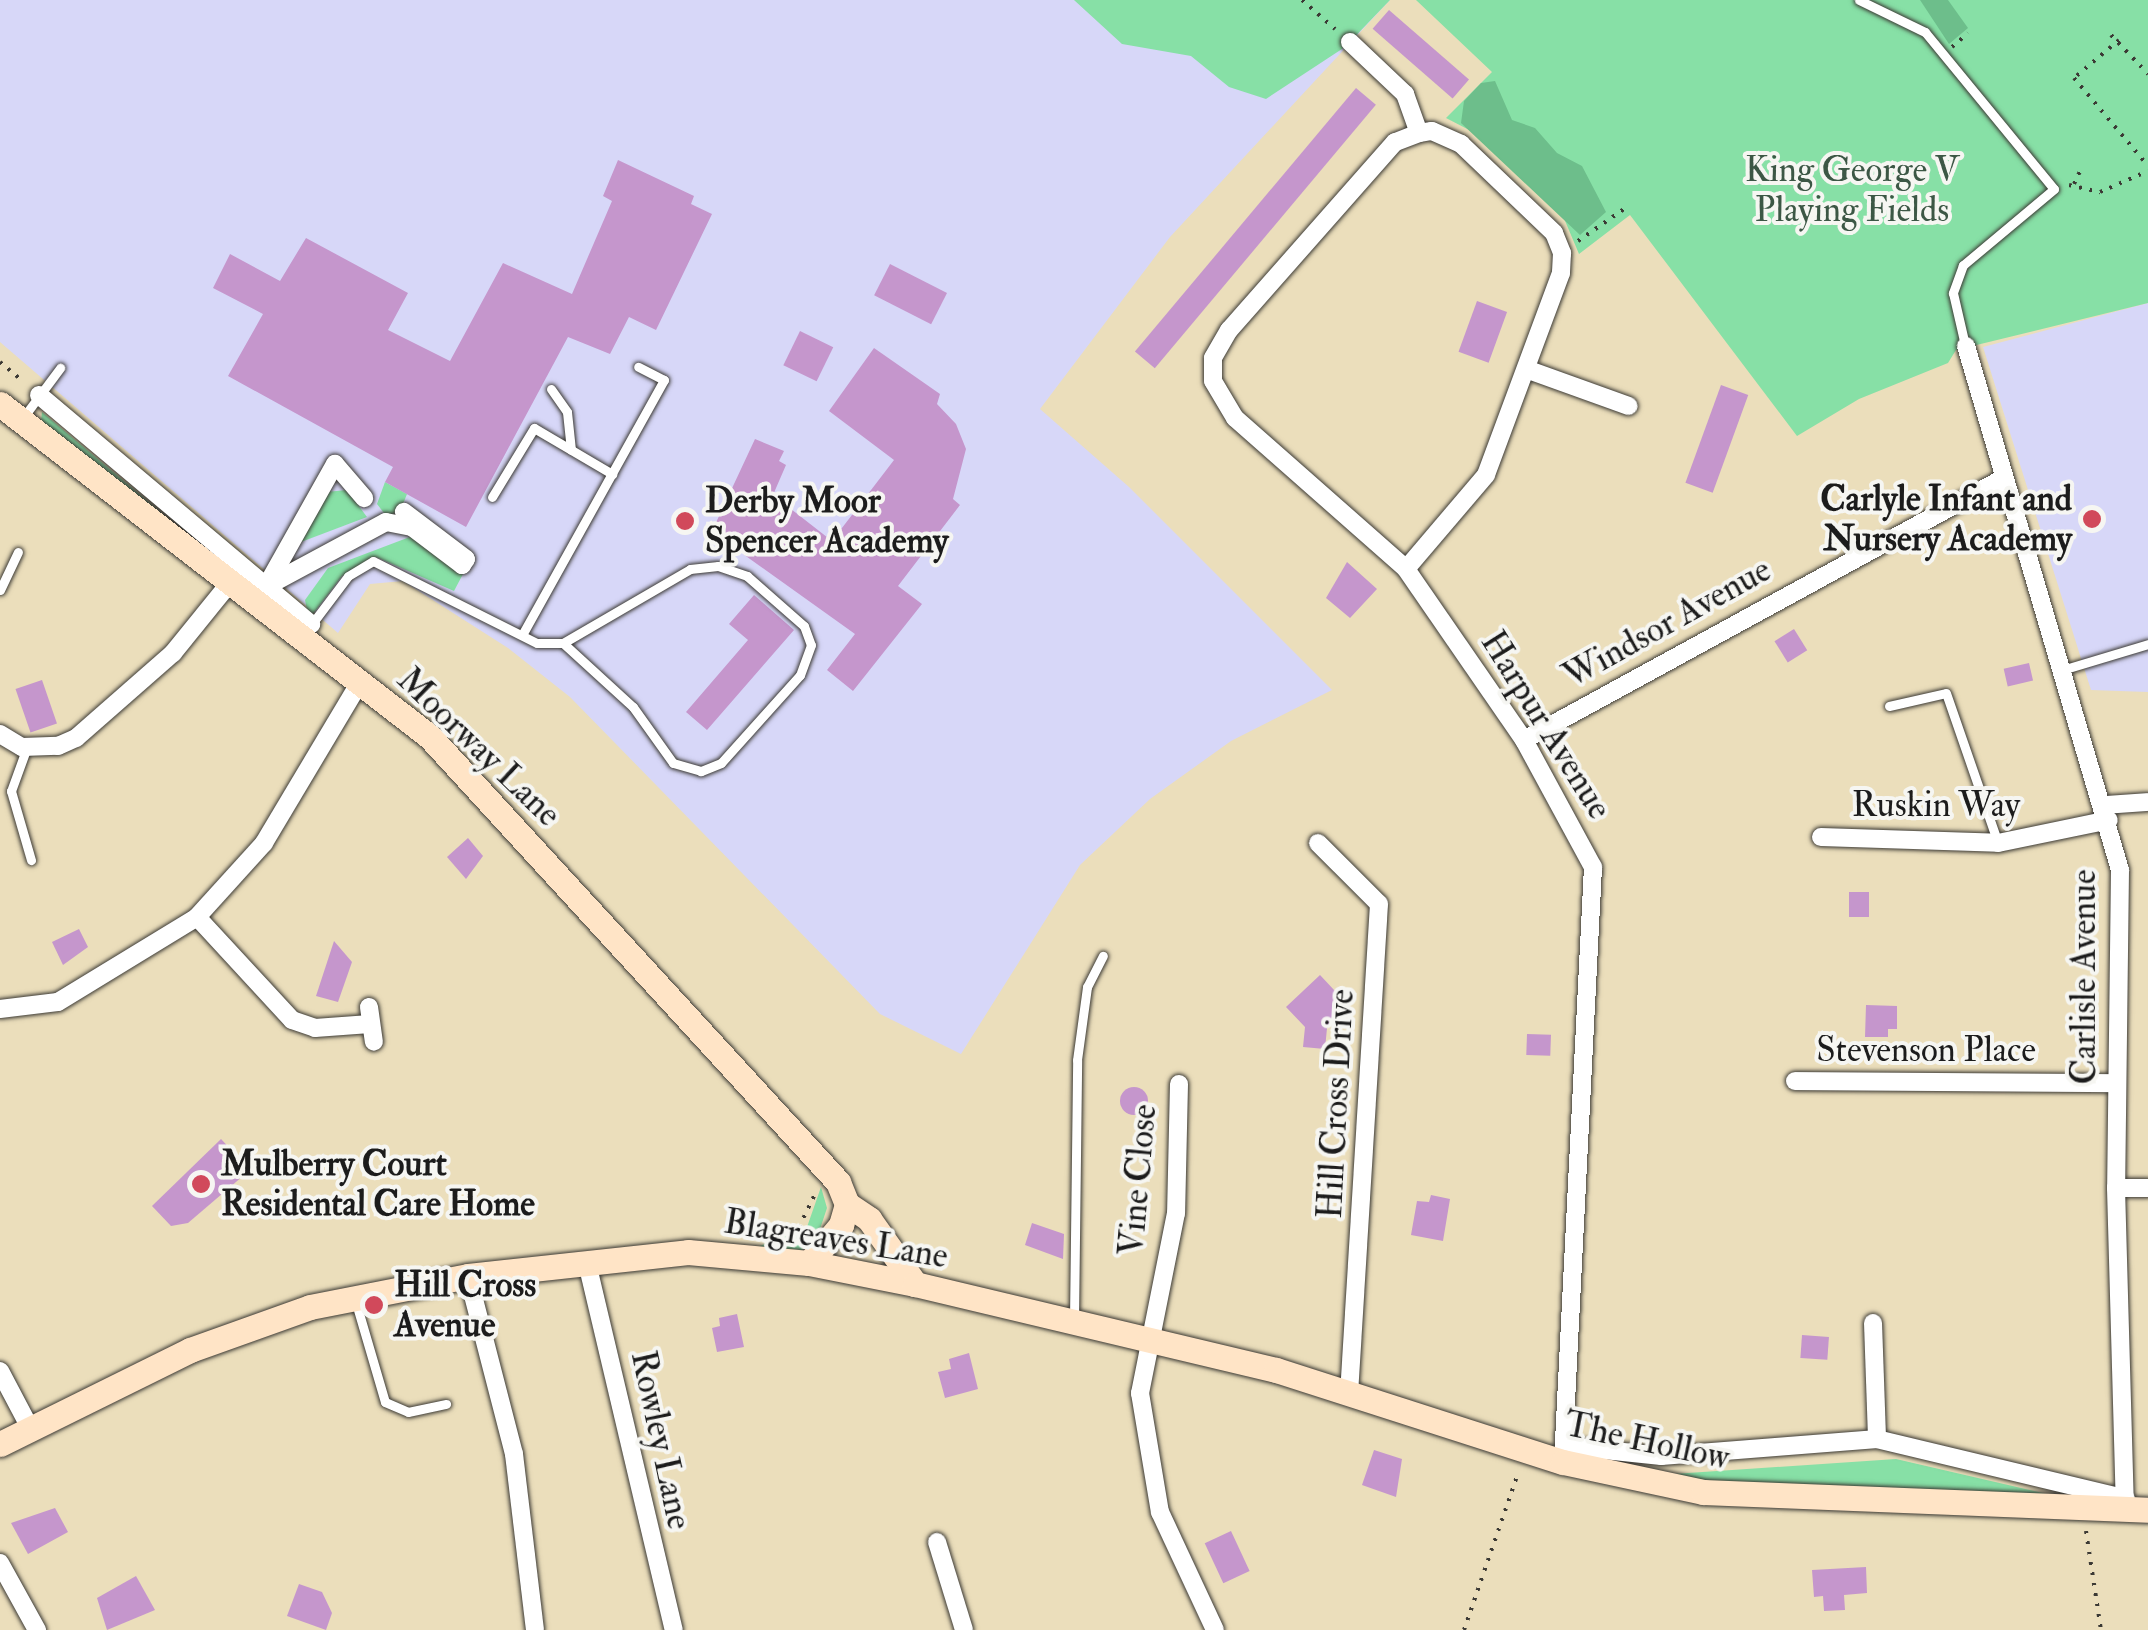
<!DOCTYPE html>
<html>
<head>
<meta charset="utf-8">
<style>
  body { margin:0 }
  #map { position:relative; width:2148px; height:1630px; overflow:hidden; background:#ebdebb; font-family:"IM FELL Double Pica",serif }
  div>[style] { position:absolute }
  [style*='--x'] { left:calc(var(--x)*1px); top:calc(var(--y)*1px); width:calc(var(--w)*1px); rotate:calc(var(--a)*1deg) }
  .built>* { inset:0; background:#d7d7f8 }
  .green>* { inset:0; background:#87e0a6 }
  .forest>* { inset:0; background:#6dbe8b }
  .building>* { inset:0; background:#c596cc; transform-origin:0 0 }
  .round { border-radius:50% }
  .path>* { height:4px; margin-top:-2px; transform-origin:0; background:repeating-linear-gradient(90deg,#3b3934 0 2.5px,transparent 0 10.5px) }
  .roads { filter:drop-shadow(0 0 2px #3b3934) drop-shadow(0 0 2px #3b3934) }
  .lane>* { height:9px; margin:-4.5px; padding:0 4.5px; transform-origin:4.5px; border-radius:4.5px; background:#fff }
  .street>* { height:18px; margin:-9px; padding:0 9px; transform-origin:9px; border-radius:9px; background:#fff }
  .secondary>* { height:25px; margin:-12.5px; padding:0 12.5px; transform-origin:12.5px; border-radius:12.5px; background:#ffe4c6 }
  .dots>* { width:28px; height:28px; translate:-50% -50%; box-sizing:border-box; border:5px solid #f6f6f2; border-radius:50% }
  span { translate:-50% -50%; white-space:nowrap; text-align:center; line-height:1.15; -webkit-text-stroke:8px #f6f6f2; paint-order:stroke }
  .park-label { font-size:35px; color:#3c5745 }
  .poi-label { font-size:35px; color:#1c1c1c; font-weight:700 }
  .right { translate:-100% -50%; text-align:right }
  .left { translate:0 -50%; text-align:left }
  .street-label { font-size:35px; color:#1c1c1c }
</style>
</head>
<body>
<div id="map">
  <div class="built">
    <div style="clip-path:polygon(0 0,1390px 0,1170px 237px,1040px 409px,1129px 487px,1332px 690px,1231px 741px,1150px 799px,1080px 865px,961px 1054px,880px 1014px,570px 697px,508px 648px,403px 581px,370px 584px,338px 633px,0 342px)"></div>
    <div style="clip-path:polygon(2148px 303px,2148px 692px,2091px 690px,1983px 347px)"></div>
  </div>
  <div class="green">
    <div style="clip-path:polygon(1074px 0,1390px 0,1345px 47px,1266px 99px,1229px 87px,1191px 56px,1122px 44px)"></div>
    <div style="clip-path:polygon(1416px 0,2148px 0,2148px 303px,1956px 350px,1948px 363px,1859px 399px,1797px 436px,1630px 215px,1579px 254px,1563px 216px,1477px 134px,1446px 118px,1492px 72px)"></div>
    <div style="clip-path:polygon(42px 412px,295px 625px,41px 422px)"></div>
    <div style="clip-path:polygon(385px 482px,407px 494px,401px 509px,387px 517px,377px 504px)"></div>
    <div style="clip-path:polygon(347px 490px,367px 517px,301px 542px,326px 492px)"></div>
    <div style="clip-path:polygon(415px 535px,463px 574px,454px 591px,376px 557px,342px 576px,313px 614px,307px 610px,305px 600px,328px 568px)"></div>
    <div style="clip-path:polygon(821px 1187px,827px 1208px,818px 1235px,802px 1250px,757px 1247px,807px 1227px)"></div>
    <div style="clip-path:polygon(1896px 1459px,2069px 1499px,1715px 1487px,1673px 1474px)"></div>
  </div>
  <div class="forest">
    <div style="clip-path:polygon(1920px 0,1948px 0,1968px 28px,1949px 44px)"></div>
    <div style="clip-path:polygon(1495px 81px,1512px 120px,1535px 128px,1557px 153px,1582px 166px,1606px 212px,1580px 235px,1461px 123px,1464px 101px,1481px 83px)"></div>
  </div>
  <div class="building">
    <div style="left:1389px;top:10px;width:106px;height:25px;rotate:41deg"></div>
    <div style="left:1356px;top:88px;width:26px;height:344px;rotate:40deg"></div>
    <div style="clip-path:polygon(618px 160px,694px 196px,691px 204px,712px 214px,656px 330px,629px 317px,610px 354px,568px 337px,466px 527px,385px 482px,393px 467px,228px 376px,263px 314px,213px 288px,230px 254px,280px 281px,306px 238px,408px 293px,388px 330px,450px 361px,503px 263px,572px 294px,612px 201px,603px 196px)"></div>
    <div style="left:890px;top:264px;width:64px;height:35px;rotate:27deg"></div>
    <div style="left:1477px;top:301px;width:32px;height:54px;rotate:20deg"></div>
    <div style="left:800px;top:331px;width:37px;height:38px;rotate:26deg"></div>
    <div style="clip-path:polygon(874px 348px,940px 394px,937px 404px,956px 424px,966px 449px,953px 499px,960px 505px,898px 586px,922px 604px,853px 691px,827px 670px,855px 634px,743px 554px,748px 545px,713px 529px,755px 439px,784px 451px,779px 461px,786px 465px,773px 495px,832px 541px,894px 460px,829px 411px)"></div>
    <div style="left:1721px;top:385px;width:29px;height:104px;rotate:20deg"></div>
    <div style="clip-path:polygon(1347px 562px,1377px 589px,1350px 618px,1326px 598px)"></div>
    <div style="clip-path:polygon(754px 595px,794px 630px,707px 730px,686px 712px,748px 640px,729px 624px)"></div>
    <div style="left:1794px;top:629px;width:25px;height:23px;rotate:58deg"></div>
    <div style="left:2029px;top:663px;width:18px;height:26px;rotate:77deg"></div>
    <div style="left:42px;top:680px;width:46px;height:28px;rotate:71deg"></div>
    <div style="clip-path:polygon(468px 838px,483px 856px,466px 879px,447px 857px)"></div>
    <div style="left:1849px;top:892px;width:20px;height:25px"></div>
    <div style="clip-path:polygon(79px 929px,88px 947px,63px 965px,52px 942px)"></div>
    <div style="clip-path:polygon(334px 941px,352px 962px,338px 1002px,316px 996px)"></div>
    <div style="clip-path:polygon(1320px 975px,1350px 1007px,1327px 1028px,1325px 1049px,1303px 1047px,1305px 1027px,1286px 1007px)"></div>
    <div style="clip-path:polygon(1866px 1005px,1897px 1006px,1897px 1029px,1888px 1029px,1888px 1037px,1865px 1037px)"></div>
    <div style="left:1527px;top:1034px;width:24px;height:21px;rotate:2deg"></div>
    <div class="round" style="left:1120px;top:1087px;width:28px;height:28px"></div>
    <div style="clip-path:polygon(221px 1139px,250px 1170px,188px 1223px,171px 1226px,152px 1206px)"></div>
    <div style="clip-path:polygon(1431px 1195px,1450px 1199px,1443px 1241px,1411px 1235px,1417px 1201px,1429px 1202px)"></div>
    <div style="clip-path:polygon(1032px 1223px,1064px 1234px,1063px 1259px,1025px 1245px)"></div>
    <div style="clip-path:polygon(737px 1314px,744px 1347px,717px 1352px,712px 1328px,720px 1326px,719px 1318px)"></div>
    <div style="left:1802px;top:1335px;width:27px;height:23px;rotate:4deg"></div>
    <div style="clip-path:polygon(969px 1353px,978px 1389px,945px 1398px,938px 1372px,951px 1369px,949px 1359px)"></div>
    <div style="clip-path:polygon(1374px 1450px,1402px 1459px,1396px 1497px,1362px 1485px)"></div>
    <div style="clip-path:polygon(55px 1508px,68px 1532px,28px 1554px,11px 1523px)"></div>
    <div style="left:1231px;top:1531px;width:44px;height:29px;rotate:65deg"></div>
    <div style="clip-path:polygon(1866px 1567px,1867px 1593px,1844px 1595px,1845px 1610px,1824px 1611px,1823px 1596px,1814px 1597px,1812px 1570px)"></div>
    <div style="clip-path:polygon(136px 1576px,155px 1610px,107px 1630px,97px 1598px)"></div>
    <div style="clip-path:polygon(299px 1584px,322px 1592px,332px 1613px,326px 1630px,287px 1616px)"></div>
  </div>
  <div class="path">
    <div style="--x:1302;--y:0;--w:44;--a:41.3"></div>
    <div style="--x:2111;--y:35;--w:54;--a:46.5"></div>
    <div style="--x:2119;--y:40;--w:59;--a:139.8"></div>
    <div style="--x:2074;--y:78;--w:115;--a:49.9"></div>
    <div style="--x:1952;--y:47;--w:21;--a:-41"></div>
    <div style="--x:2074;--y:184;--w:19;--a:-65"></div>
    <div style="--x:2069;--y:185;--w:32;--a:13"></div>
    <div style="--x:2100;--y:192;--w:52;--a:-23.6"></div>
    <div style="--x:1578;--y:241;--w:60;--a:-34.8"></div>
    <div style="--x:0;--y:362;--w:31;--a:40"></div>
    <div style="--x:772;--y:1236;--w:28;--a:-18"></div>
    <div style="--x:799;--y:1227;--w:41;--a:-64.1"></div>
    <div style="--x:2086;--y:1531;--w:100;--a:81.4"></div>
    <div style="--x:1464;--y:1630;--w:166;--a:-71"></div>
  </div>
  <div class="roads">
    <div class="lane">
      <div style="--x:1859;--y:0;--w:73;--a:25.9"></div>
      <div style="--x:1925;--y:32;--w:203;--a:50.6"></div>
      <div style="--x:2054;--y:189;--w:119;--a:140.1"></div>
      <div style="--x:1963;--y:265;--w:30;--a:110"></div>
      <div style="--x:1953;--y:293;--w:53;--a:77"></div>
      <div style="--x:551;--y:389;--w:28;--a:55"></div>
      <div style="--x:567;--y:412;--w:38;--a:84"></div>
      <div style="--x:22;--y:419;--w:64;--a:-53.3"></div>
      <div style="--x:492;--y:497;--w:81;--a:-58.7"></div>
      <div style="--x:534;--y:428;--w:91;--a:30.5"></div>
      <div style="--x:0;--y:590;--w:42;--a:-64.7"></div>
      <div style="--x:311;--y:625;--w:61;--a:-52.9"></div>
      <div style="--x:348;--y:576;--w:29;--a:-31"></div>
      <div style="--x:373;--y:561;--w:183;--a:26.6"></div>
      <div style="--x:537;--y:643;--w:26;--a:0"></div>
      <div style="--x:563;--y:643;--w:147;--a:-30.2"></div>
      <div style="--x:690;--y:569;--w:28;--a:-6"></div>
      <div style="--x:718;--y:566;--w:31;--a:19"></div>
      <div style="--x:747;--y:576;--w:76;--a:41.3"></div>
      <div style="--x:804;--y:626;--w:20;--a:70"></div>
      <div style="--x:811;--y:645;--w:32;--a:110"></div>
      <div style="--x:800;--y:675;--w:118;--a:131.9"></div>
      <div style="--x:721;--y:763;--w:22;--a:158"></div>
      <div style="--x:701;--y:771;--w:29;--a:-164"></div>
      <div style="--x:673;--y:763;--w:69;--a:-125.5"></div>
      <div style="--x:633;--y:707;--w:95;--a:-137.6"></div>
      <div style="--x:522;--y:635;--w:292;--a:-60.9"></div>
      <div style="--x:664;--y:380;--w:29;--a:-153"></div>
      <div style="--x:2062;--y:670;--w:90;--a:-16.8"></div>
      <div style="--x:1889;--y:706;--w:58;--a:-12.8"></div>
      <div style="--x:1946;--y:693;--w:159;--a:70.9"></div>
      <div style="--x:27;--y:747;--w:47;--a:110"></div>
      <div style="--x:11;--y:791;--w:72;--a:73.8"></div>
      <div style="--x:356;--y:1303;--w:103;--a:73.7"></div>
      <div style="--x:385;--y:1402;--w:25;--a:23"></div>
      <div style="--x:408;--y:1412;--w:39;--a:-12"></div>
      <div style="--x:1074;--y:1320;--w:260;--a:-89.3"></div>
      <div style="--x:1077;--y:1060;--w:74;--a:-82.2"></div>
      <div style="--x:1087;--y:987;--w:35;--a:-63"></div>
    </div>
    <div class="street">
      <div style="--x:1350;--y:42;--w:76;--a:43.4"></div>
      <div style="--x:1405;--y:94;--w:41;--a:70.3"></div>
      <div style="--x:1419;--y:133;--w:13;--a:-9"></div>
      <div style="--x:1432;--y:131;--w:32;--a:24"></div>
      <div style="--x:1461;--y:144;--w:129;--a:43.7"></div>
      <div style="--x:1554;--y:233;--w:22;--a:68"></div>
      <div style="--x:1562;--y:253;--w:20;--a:93"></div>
      <div style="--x:1561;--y:273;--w:215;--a:110.4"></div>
      <div style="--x:1486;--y:475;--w:123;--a:130.4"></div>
      <div style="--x:1419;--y:133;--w:26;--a:159"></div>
      <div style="--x:1395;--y:142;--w:251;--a:131.4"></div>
      <div style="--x:1229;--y:330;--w:32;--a:120"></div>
      <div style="--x:1213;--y:358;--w:23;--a:90"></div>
      <div style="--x:1213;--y:381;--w:43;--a:59.3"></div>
      <div style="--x:1235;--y:418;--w:228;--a:41.4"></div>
      <div style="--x:1406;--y:569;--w:208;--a:55.4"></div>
      <div style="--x:1524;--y:740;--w:145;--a:61.5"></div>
      <div style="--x:1593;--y:867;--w:596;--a:92.89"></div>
      <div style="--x:1966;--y:346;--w:546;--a:73.62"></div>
      <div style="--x:2120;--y:870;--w:318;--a:90.7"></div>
      <div style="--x:2116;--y:1188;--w:322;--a:88.4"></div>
      <div style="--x:1526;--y:369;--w:109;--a:19.8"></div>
      <div style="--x:39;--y:395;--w:356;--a:40.1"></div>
      <div style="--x:267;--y:585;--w:139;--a:-60.7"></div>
      <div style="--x:335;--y:464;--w:45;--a:49.5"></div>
      <div style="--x:267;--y:586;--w:135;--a:-28.3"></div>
      <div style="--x:386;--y:522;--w:26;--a:11"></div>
      <div style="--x:412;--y:527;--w:63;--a:37.2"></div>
      <div style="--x:462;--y:565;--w:7;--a:-56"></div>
      <div style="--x:466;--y:559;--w:78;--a:-142.8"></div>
      <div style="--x:0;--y:734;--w:26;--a:31"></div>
      <div style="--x:22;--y:747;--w:36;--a:-2"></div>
      <div style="--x:58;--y:746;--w:20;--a:-24"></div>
      <div style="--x:76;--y:738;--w:129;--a:-41.2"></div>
      <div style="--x:173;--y:653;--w:87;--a:-51"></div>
      <div style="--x:1524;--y:740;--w:545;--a:-28.64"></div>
      <div style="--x:2105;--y:805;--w:43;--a:-4"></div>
      <div style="--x:1821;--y:837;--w:177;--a:1.9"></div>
      <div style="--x:1998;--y:843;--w:113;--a:-11.7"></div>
      <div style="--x:1318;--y:843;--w:86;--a:45"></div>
      <div style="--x:1379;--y:904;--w:489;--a:93.5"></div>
      <div style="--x:197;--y:917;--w:140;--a:47.3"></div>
      <div style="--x:292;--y:1020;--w:24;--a:19"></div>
      <div style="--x:315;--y:1028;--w:55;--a:-4.2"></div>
      <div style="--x:369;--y:1007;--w:35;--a:82"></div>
      <div style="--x:0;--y:1009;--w:58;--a:-6.9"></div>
      <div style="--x:58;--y:1002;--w:163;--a:-31.4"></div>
      <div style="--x:197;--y:917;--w:100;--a:-47.8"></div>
      <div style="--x:264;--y:843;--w:187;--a:-59.2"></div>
      <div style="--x:1795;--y:1081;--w:321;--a:0.4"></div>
      <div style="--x:1179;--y:1084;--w:129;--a:91.3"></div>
      <div style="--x:1176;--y:1213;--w:184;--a:101.3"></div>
      <div style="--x:1140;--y:1393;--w:121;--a:80.5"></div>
      <div style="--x:1160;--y:1512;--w:130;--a:65"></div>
      <div style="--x:2116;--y:1188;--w:32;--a:0"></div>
      <div style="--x:587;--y:1263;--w:377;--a:76.7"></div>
      <div style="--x:468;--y:1276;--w:184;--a:75.5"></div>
      <div style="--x:514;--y:1454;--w:177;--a:83.2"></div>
      <div style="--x:1873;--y:1323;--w:116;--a:88"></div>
      <div style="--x:0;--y:1371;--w:64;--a:62.2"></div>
      <div style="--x:1566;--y:1446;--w:96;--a:6"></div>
      <div style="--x:1661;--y:1456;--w:217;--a:-4.5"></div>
      <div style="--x:1877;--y:1439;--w:256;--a:13.5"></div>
      <div style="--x:937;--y:1542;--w:92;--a:72.9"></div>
      <div style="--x:0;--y:1563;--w:77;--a:61.1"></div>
    </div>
    <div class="secondary">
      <div style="--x:0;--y:404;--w:544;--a:37.75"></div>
      <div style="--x:430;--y:737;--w:604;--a:47.48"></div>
      <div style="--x:838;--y:1182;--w:24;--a:68"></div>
      <div style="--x:847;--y:1204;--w:27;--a:34"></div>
      <div style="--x:869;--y:1219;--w:80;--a:54.7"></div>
      <div style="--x:809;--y:1263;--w:50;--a:-49.9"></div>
      <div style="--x:841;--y:1225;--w:22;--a:-74"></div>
      <div style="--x:0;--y:1444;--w:212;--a:-26.3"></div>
      <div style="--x:190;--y:1350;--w:127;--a:-19.7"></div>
      <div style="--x:310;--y:1307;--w:161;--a:-11.1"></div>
      <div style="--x:468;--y:1276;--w:221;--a:-6.2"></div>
      <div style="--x:688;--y:1252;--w:121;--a:5.2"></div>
      <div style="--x:809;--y:1263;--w:108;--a:11.2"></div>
      <div style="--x:915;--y:1284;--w:371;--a:13.4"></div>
      <div style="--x:1276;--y:1370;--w:301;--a:17.8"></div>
      <div style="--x:1563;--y:1462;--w:143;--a:12.1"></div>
      <div style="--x:1703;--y:1492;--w:445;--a:2.3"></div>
    </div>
  </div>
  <div class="dots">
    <div style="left:2092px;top:519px;background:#d1495b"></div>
    <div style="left:685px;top:521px;background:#d1495b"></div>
    <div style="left:201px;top:1184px;background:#d1495b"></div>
    <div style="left:374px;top:1305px;background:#d1495b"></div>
  </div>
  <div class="park-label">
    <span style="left:1852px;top:190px">King George V<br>Playing Fields</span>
  </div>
  <div class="poi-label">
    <span class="right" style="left:2072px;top:519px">Carlyle Infant and<br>Nursery Academy</span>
    <span class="left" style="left:705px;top:521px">Derby Moor<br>Spencer Academy</span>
    <span class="left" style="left:221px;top:1184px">Mulberry Court<br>Residental Care Home</span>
    <span class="left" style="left:394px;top:1305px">Hill Cross<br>Avenue</span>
  </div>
  <div class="street-label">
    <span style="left:1667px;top:623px;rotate:-29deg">Windsor Avenue</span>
    <span style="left:1546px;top:725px;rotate:58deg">Harpur Avenue</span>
    <span style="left:479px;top:747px;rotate:44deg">Moorway Lane</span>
    <span style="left:1936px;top:805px">Ruskin Way</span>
    <span style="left:2084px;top:977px;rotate:-90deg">Carlisle Avenue</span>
    <span style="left:1926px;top:1050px">Stevenson Place</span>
    <span style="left:1336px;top:1104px;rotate:-87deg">Hill Cross Drive</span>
    <span style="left:1138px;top:1180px;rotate:-85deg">Vine Close</span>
    <span style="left:836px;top:1239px;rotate:9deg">Blagreaves Lane</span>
    <span style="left:661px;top:1440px;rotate:78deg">Rowley Lane</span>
    <span style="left:1647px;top:1441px;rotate:12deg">The Hollow</span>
  </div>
</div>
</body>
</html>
